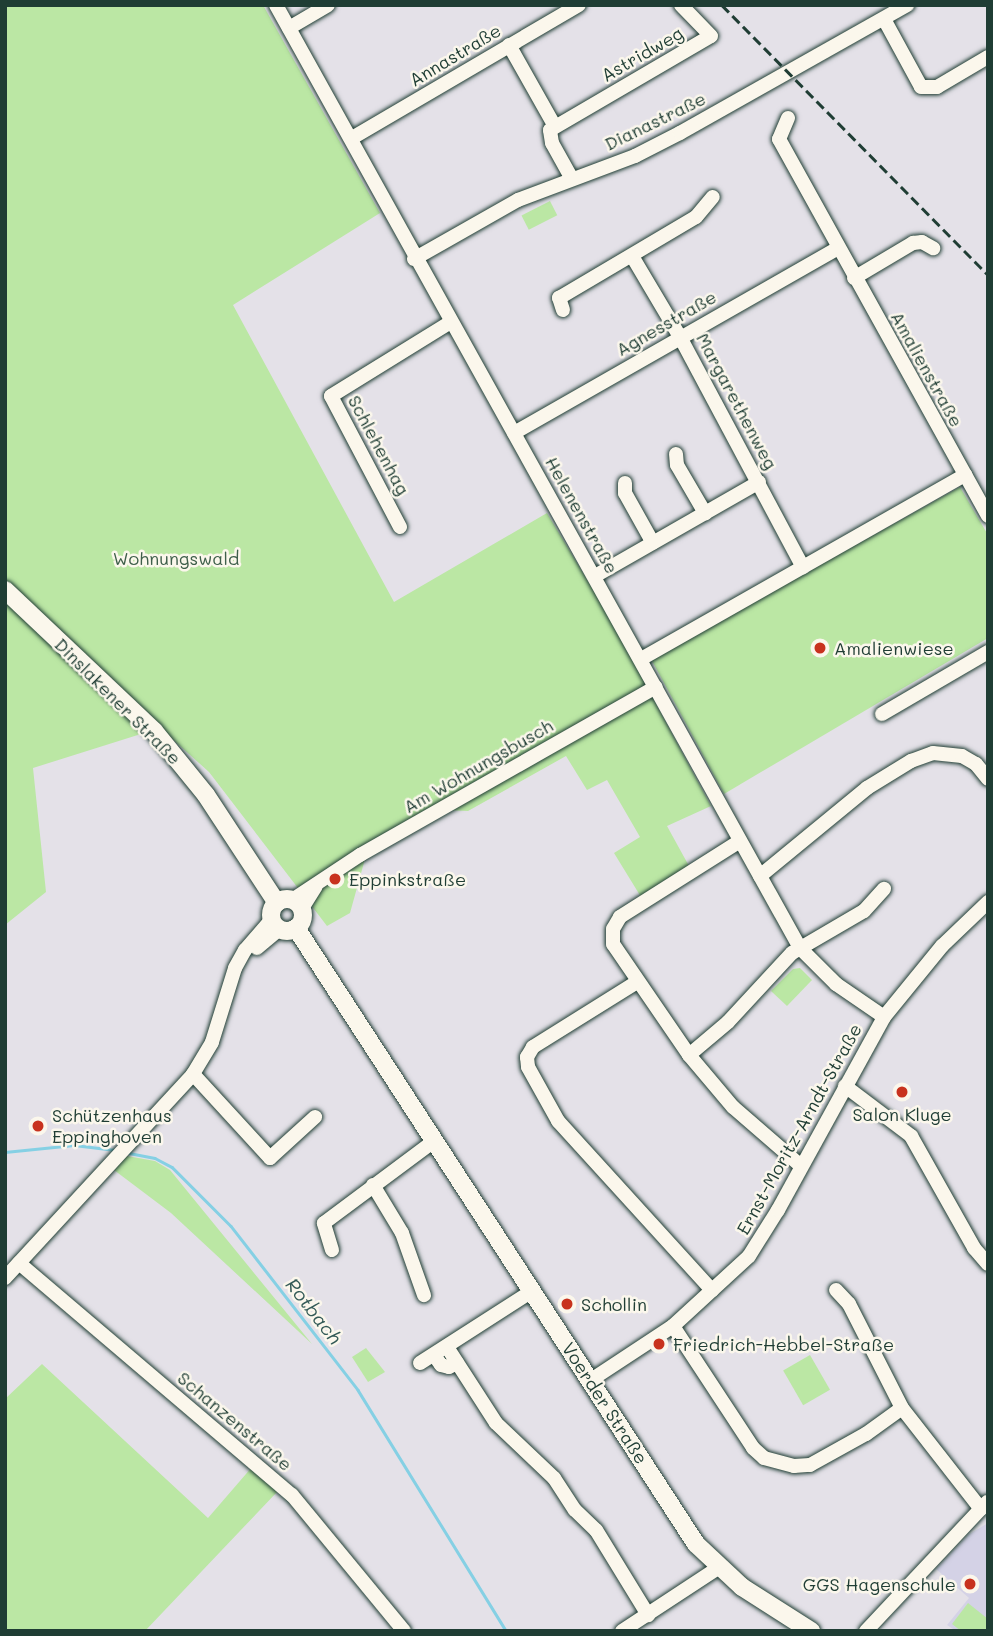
<!DOCTYPE html>
<html>
<head>
<meta charset="utf-8">
<style>
  body { margin:0 }
  #map { position:relative; width:993px; height:1636px; overflow:hidden; background:#e4e1e8; font-family:Mali,sans-serif }
  div>[style] { position:absolute }
  [style*='--x'] { left:calc(var(--x)*1px); top:calc(var(--y)*1px); width:calc(var(--w)*1px); rotate:calc(var(--a)*1deg) }
  .built>* { inset:0; background:#d4d2e6 }
  .green>* { inset:0; background:#bbe7a4; transform-origin:0 0 }
  .stream>* { height:2.5px; margin:-1.25px; padding:0 1.25px; transform-origin:1.25px; border-radius:1.25px; background:#85d0e4 }
  .roads { filter:drop-shadow(0 0 2px #1f3d34) drop-shadow(0 0 2px #1f3d34) }
  .minor>* { height:14px; margin:-7px; padding:0 7px; transform-origin:7px; border-radius:7px; background:#fbf7ec }
  .major>* { height:18px; margin:-9px; padding:0 9px; transform-origin:9px; border-radius:9px; background:#fbf7ec }
  .major>.ring { margin:-9px; padding:0; box-sizing:content-box; background:none; border:18px solid #fbf7ec; border-radius:50% }
  .rail>* { height:2.5px; margin-top:-1.25px; transform-origin:0; background:repeating-linear-gradient(90deg,#1f3d34 0 10px,transparent 0 15px) }
  .dots>* { width:19px; height:19px; translate:-50% -50%; box-sizing:border-box; border:4px solid #fbf7ec; border-radius:50% }
  span { translate:-50% -50%; white-space:nowrap; text-align:center; line-height:1.15; -webkit-text-stroke:5px #fbf7ec; paint-order:stroke }
  .street-label { font-size:18px; color:#1f3d34 }
  .park-label { font-size:18px; color:#3e5f4a }
  .poi-label { font-size:18px; color:#1f3d34 }
  .left { translate:0 -50%; text-align:left }
  .right { translate:-100% -50%; text-align:right }
  .water-label { font-size:19px; color:#335a57; font-style:italic }
  .frame { position:absolute; inset:0; border:7px solid #1f3d34; pointer-events:none }
</style>
</head>
<body>
<div id="map">
  <div class="built">
    <div style="clip-path:polygon(988px 1523px,988px 1631px,956px 1631px,947px 1625px,969px 1598px,936px 1569px,968px 1535px)"></div>
  </div>
  <div class="green">
    <div style="clip-path:polygon(5px 5px,263px 5px,380px 213px,233px 305px,394px 602px,547px 513px,607px 613px,711px 806px,667px 826px,689px 866px,641px 897px,614px 853px,640px 837px,607px 780px,587px 790px,566px 756px,468px 811px,443px 810px,365px 859px,350px 913px,327px 926px,209px 772px,160px 728px,33px 768px,46px 892px,5px 925px)"></div>
    <div style="left:550px;top:201px;width:16px;height:32px;rotate:63deg"></div>
    <div style="clip-path:polygon(960px 487px,988px 535px,988px 638px,724px 794px,651px 659px)"></div>
    <div style="clip-path:polygon(800px 968px,812px 980px,787px 1006px,771px 991px,793px 969px)"></div>
    <div style="clip-path:polygon(127px 1156px,155px 1161px,170px 1170px,312px 1344px,171px 1213px,114px 1170px)"></div>
    <div style="clip-path:polygon(366px 1348px,385px 1372px,368px 1382px,352px 1357px)"></div>
    <div style="left:810px;top:1355px;width:40px;height:31px;rotate:60deg"></div>
    <div style="clip-path:polygon(42px 1364px,208px 1518px,252px 1467px,278px 1491px,145px 1631px,5px 1631px,5px 1399px)"></div>
    <div style="clip-path:polygon(968px 1603px,988px 1619px,988px 1631px,961px 1631px,952px 1624px)"></div>
  </div>
  <div class="stream">
    <div style="--x:5;--y:1152;--w:69;--a:-5.8"></div>
    <div style="--x:74;--y:1145;--w:41;--a:7"></div>
    <div style="--x:129;--y:1153;--w:26;--a:11"></div>
    <div style="--x:155;--y:1158;--w:19;--a:28"></div>
    <div style="--x:172;--y:1167;--w:83;--a:45"></div>
    <div style="--x:231;--y:1226;--w:207;--a:52.2"></div>
    <div style="--x:358;--y:1390;--w:283;--a:58.4"></div>
  </div>
  <div class="roads">
    <div class="minor">
      <div style="--x:276;--y:5;--w:1079;--a:60.94"></div>
      <div style="--x:800;--y:948;--w:51;--a:45"></div>
      <div style="--x:836;--y:984;--w:58;--a:34.5"></div>
      <div style="--x:884;--y:19;--w:77;--a:61.4"></div>
      <div style="--x:921;--y:87;--w:16;--a:0"></div>
      <div style="--x:937;--y:87;--w:59;--a:-30.5"></div>
      <div style="--x:289;--y:28;--w:45;--a:-30.5"></div>
      <div style="--x:509;--y:45;--w:92;--a:60.6"></div>
      <div style="--x:788;--y:118;--w:23;--a:113"></div>
      <div style="--x:779;--y:139;--w:431;--a:61"></div>
      <div style="--x:352;--y:138;--w:263;--a:-30.4"></div>
      <div style="--x:572;--y:179;--w:41;--a:-119.1"></div>
      <div style="--x:552;--y:143;--w:13;--a:-99"></div>
      <div style="--x:550;--y:130;--w:186;--a:-30.3"></div>
      <div style="--x:711;--y:36;--w:43;--a:-134.1"></div>
      <div style="--x:632;--y:256;--w:94;--a:59.3"></div>
      <div style="--x:680;--y:337;--w:261;--a:61.9"></div>
      <div style="--x:414;--y:259;--w:120;--a:-29.6"></div>
      <div style="--x:518;--y:200;--w:125;--a:-20.6"></div>
      <div style="--x:635;--y:156;--w:51;--a:-27.1"></div>
      <div style="--x:680;--y:133;--w:261;--a:-29.4"></div>
      <div style="--x:854;--y:278;--w:69;--a:-30.7"></div>
      <div style="--x:913;--y:243;--w:9;--a:-6"></div>
      <div style="--x:922;--y:242;--w:13;--a:29"></div>
      <div style="--x:563;--y:310;--w:13;--a:-108"></div>
      <div style="--x:559;--y:298;--w:159;--a:-30.6"></div>
      <div style="--x:696;--y:217;--w:26;--a:-50"></div>
      <div style="--x:514;--y:433;--w:373;--a:-29.7"></div>
      <div style="--x:676;--y:454;--w:11;--a:85"></div>
      <div style="--x:677;--y:465;--w:56;--a:59.7"></div>
      <div style="--x:625;--y:483;--w:10;--a:90"></div>
      <div style="--x:625;--y:493;--w:57;--a:60.8"></div>
      <div style="--x:400;--y:527;--w:148;--a:-117.8"></div>
      <div style="--x:331;--y:396;--w:141;--a:-31.7"></div>
      <div style="--x:595;--y:576;--w:189;--a:-29.8"></div>
      <div style="--x:641;--y:659;--w:373;--a:-29.6"></div>
      <div style="--x:882;--y:714;--w:123;--a:-30.3"></div>
      <div style="--x:740;--y:841;--w:142;--a:147.7"></div>
      <div style="--x:620;--y:917;--w:14;--a:120"></div>
      <div style="--x:613;--y:929;--w:15;--a:90"></div>
      <div style="--x:613;--y:944;--w:135;--a:55.6"></div>
      <div style="--x:689;--y:1055;--w:68;--a:49.8"></div>
      <div style="--x:733;--y:1107;--w:90;--a:40.9"></div>
      <div style="--x:760;--y:876;--w:139;--a:-39.4"></div>
      <div style="--x:867;--y:788;--w:52;--a:-31.5"></div>
      <div style="--x:911;--y:761;--w:23;--a:-20"></div>
      <div style="--x:933;--y:753;--w:29;--a:6"></div>
      <div style="--x:962;--y:756;--w:16;--a:30"></div>
      <div style="--x:976;--y:764;--w:19;--a:51"></div>
      <div style="--x:292;--y:900;--w:82;--a:-33.5"></div>
      <div style="--x:360;--y:855;--w:340;--a:-29.6"></div>
      <div style="--x:301;--y:910;--w:28;--a:-58"></div>
      <div style="--x:257;--y:948;--w:30;--a:-40"></div>
      <div style="--x:637;--y:982;--w:123;--a:148"></div>
      <div style="--x:533;--y:1047;--w:12;--a:121"></div>
      <div style="--x:527;--y:1057;--w:10;--a:84"></div>
      <div style="--x:528;--y:1067;--w:62;--a:60.9"></div>
      <div style="--x:558;--y:1121;--w:229;--a:47.7"></div>
      <div style="--x:689;--y:1055;--w:51;--a:-40.2"></div>
      <div style="--x:728;--y:1022;--w:94;--a:-47.2"></div>
      <div style="--x:792;--y:953;--w:83;--a:-30.3"></div>
      <div style="--x:864;--y:911;--w:30;--a:-48"></div>
      <div style="--x:193;--y:1074;--w:114;--a:47.5"></div>
      <div style="--x:270;--y:1158;--w:61;--a:-42.3"></div>
      <div style="--x:845;--y:1086;--w:83;--a:37.1"></div>
      <div style="--x:911;--y:1136;--w:129;--a:60.6"></div>
      <div style="--x:974;--y:1248;--w:21;--a:49"></div>
      <div style="--x:373;--y:1185;--w:56;--a:58.9"></div>
      <div style="--x:402;--y:1233;--w:66;--a:70.5"></div>
      <div style="--x:332;--y:1250;--w:28;--a:-107"></div>
      <div style="--x:324;--y:1223;--w:137;--a:-36.7"></div>
      <div style="--x:19;--y:1263;--w:358;--a:40.4"></div>
      <div style="--x:292;--y:1495;--w:176;--a:50.5"></div>
      <div style="--x:5;--y:1278;--w:277;--a:-47.3"></div>
      <div style="--x:193;--y:1074;--w:37;--a:-59"></div>
      <div style="--x:212;--y:1042;--w:77;--a:-72.7"></div>
      <div style="--x:235;--y:968;--w:21;--a:-61"></div>
      <div style="--x:245;--y:950;--w:40;--a:-49"></div>
      <div style="--x:836;--y:1290;--w:19;--a:47"></div>
      <div style="--x:849;--y:1304;--w:117;--a:63"></div>
      <div style="--x:902;--y:1408;--w:128;--a:52"></div>
      <div style="--x:673;--y:1326;--w:146;--a:56.7"></div>
      <div style="--x:753;--y:1448;--w:15;--a:42"></div>
      <div style="--x:764;--y:1458;--w:31;--a:15"></div>
      <div style="--x:794;--y:1466;--w:16;--a:-4"></div>
      <div style="--x:810;--y:1465;--w:64;--a:-29"></div>
      <div style="--x:866;--y:1434;--w:44;--a:-35.8"></div>
      <div style="--x:447;--y:1347;--w:90;--a:57.2"></div>
      <div style="--x:496;--y:1423;--w:80;--a:43.5"></div>
      <div style="--x:554;--y:1478;--w:38;--a:57"></div>
      <div style="--x:575;--y:1510;--w:29;--a:44"></div>
      <div style="--x:596;--y:1530;--w:100;--a:58.5"></div>
      <div style="--x:434;--y:1355;--w:12;--a:55"></div>
      <div style="--x:441;--y:1365;--w:8;--a:14"></div>
      <div style="--x:449;--y:1367;--w:9;--a:-27"></div>
      <div style="--x:420;--y:1363;--w:133;--a:-32.7"></div>
      <div style="--x:591;--y:1380;--w:98;--a:-33.4"></div>
      <div style="--x:673;--y:1326;--w:103;--a:-42.6"></div>
      <div style="--x:749;--y:1256;--w:54;--a:-57.8"></div>
      <div style="--x:778;--y:1210;--w:220;--a:-61.2"></div>
      <div style="--x:884;--y:1017;--w:92;--a:-50.8"></div>
      <div style="--x:942;--y:946;--w:64;--a:-43.7"></div>
      <div style="--x:622;--y:1631;--w:115;--a:-33.3"></div>
      <div style="--x:866;--y:1631;--w:177;--a:-46.8"></div>
    </div>
    <div class="major">
      <div style="--x:5;--y:590;--w:205;--a:43.4"></div>
      <div style="--x:154;--y:731;--w:82;--a:50.9"></div>
      <div style="--x:206;--y:795;--w:129;--a:56.7"></div>
      <div class="ring" style="left:271px;top:899px;width:14px;height:14px"></div>
      <div style="--x:296;--y:928;--w:734;--a:57"></div>
      <div style="--x:696;--y:1544;--w:63;--a:43.1"></div>
      <div style="--x:742;--y:1587;--w:82;--a:32.5"></div>
    </div>
  </div>
  <div class="rail">
    <div style="--x:722;--y:5;--w:379;--a:45.4"></div>
  </div>
  <div class="dots">
    <div style="left:820px;top:648px;background:#c8321e"></div>
    <div style="left:335px;top:879px;background:#c8321e"></div>
    <div style="left:902px;top:1092px;background:#c8321e"></div>
    <div style="left:38px;top:1126px;background:#c8321e"></div>
    <div style="left:567px;top:1304px;background:#c8321e"></div>
    <div style="left:659px;top:1344px;background:#c8321e"></div>
    <div style="left:970px;top:1584px;background:#c8321e"></div>
  </div>
  <div class="street-label">
    <span style="left:642px;top:54px;rotate:-30deg">Astridweg</span>
    <span style="left:455px;top:55px;rotate:-31deg">Annastraße</span>
    <span style="left:655px;top:121px;rotate:-26deg">Dianastraße</span>
    <span style="left:666px;top:323px;rotate:-30deg">Agnesstraße</span>
    <span style="left:927px;top:369px;rotate:61deg">Amalienstraße</span>
    <span style="left:737px;top:401px;rotate:62deg">Margarethenweg</span>
    <span style="left:379px;top:445px;rotate:62deg">Schlehenhag</span>
    <span style="left:582px;top:515px;rotate:61deg">Helenenstraße</span>
    <span style="left:118px;top:701px;rotate:45deg">Dinslakener Straße</span>
    <span style="left:478px;top:766px;rotate:-30deg">Am Wohnungsbusch</span>
    <span style="left:799px;top:1129px;rotate:-61deg">Ernst-Moritz-Arndt-Straße</span>
    <span style="left:605px;top:1403px;rotate:57deg">Voerder Straße</span>
    <span style="left:235px;top:1421px;rotate:40deg">Schanzenstraße</span>
  </div>
  <div class="park-label">
    <span style="left:176px;top:558px">Wohnungswald</span>
  </div>
  <div class="poi-label">
    <span class="left" style="left:834px;top:648px">Amalienwiese</span>
    <span class="left" style="left:349px;top:879px">Eppinkstraße</span>
    <span style="left:902px;top:1114px">Salon Kluge</span>
    <span class="left" style="left:52px;top:1126px">Schützenhaus<br>Eppinghoven</span>
    <span class="left" style="left:581px;top:1304px">Schollin</span>
    <span class="left" style="left:673px;top:1344px">Friedrich-Hebbel-Straße</span>
    <span class="right" style="left:956px;top:1584px">GGS Hagenschule</span>
  </div>
  <div class="water-label">
    <span style="left:314px;top:1311px;rotate:52deg">Rotbach</span>
  </div>
  <div class="frame"></div>
</div>
</body>
</html>
